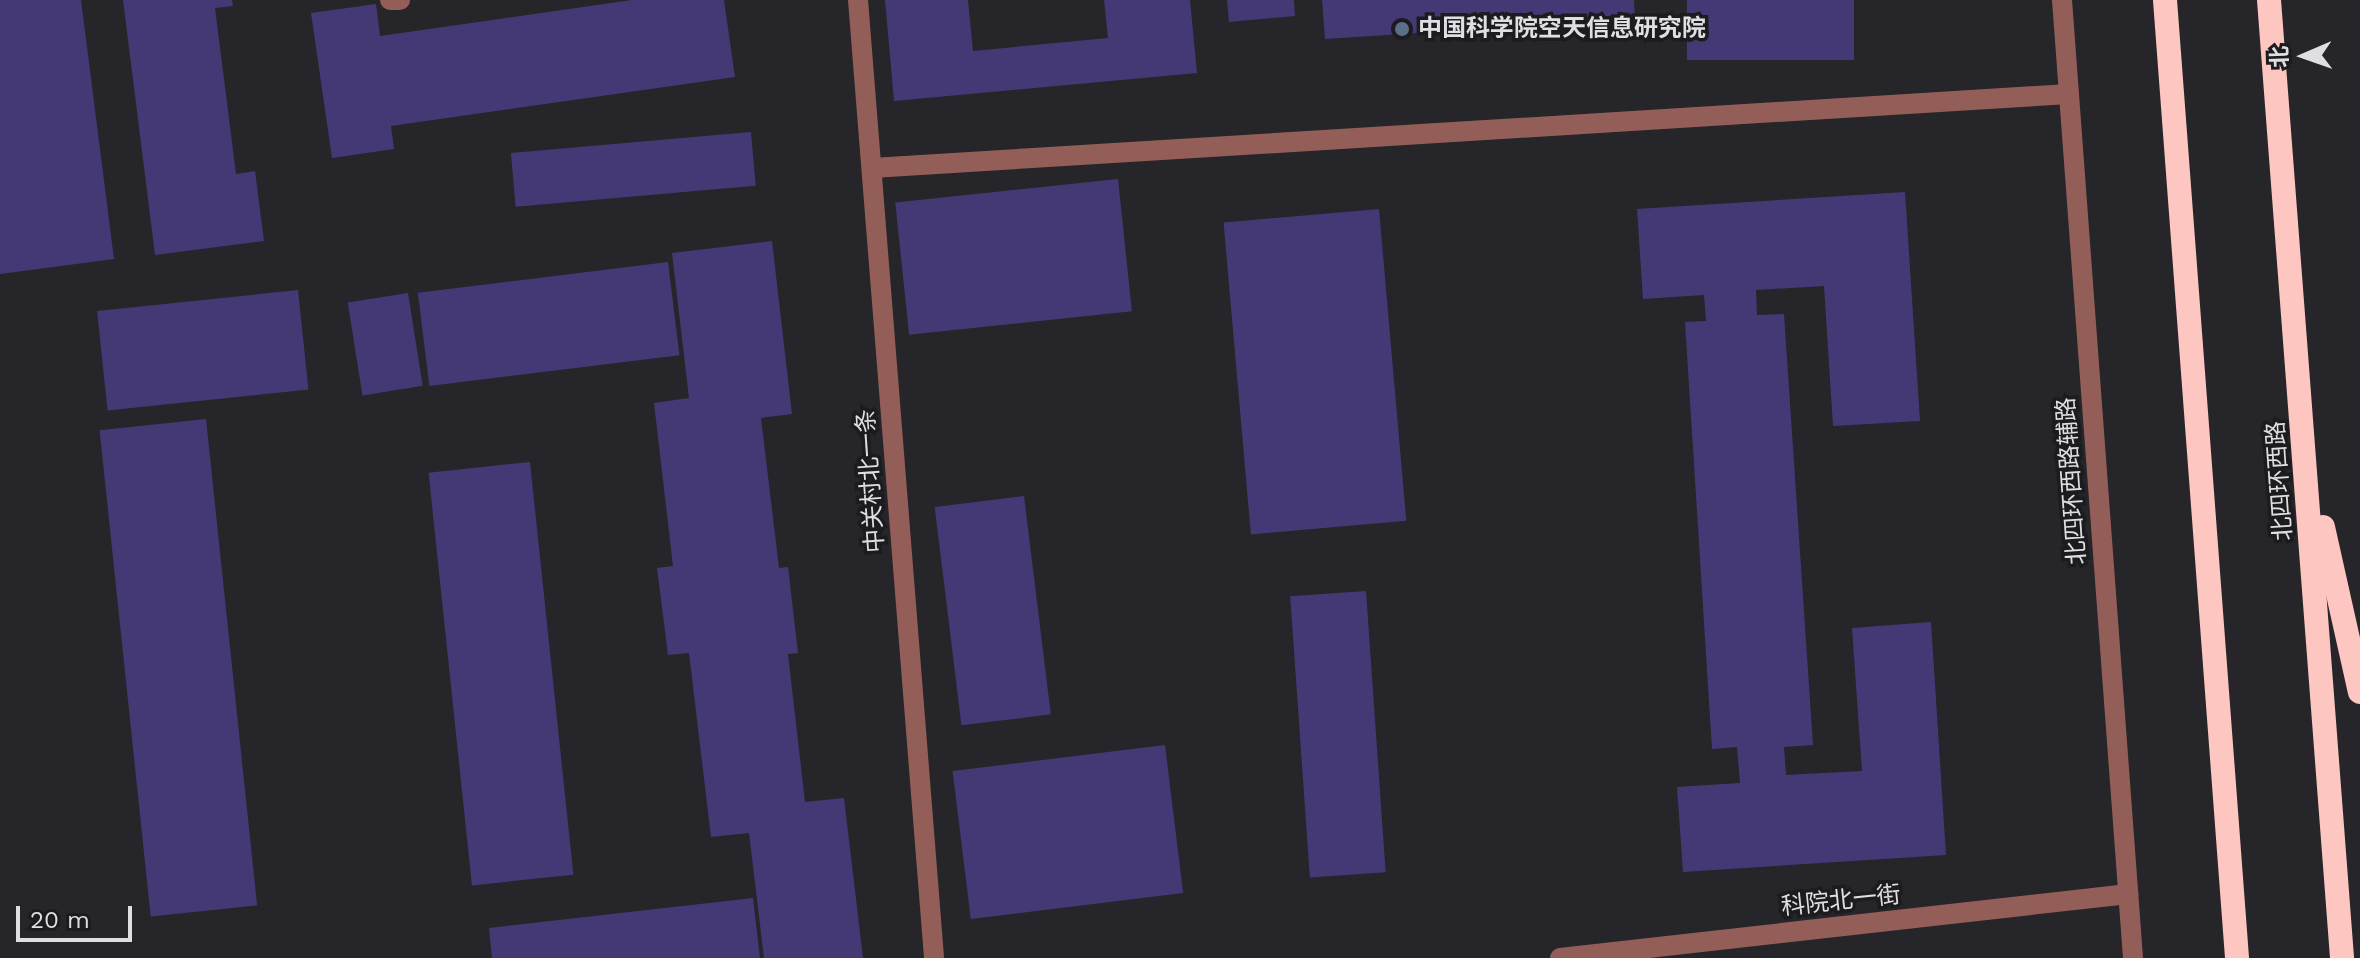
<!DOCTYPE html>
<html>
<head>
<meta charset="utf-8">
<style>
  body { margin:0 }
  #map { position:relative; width:2360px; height:958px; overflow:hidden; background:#26252a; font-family:"Work Sans","Noto Sans SC",sans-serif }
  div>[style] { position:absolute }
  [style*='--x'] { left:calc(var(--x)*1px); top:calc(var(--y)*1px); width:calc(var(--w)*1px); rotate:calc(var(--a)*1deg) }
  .building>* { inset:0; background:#453975; transform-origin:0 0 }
  .minor>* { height:20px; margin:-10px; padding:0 10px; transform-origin:10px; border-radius:10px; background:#945e58 }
  .highway>* { height:24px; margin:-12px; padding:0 12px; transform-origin:12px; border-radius:12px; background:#fdc6c0 }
  .dots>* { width:22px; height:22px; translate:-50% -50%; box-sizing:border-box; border:4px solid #1c1c20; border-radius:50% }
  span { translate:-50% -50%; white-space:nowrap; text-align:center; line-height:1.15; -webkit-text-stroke:7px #1c1c20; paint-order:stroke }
  .poi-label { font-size:24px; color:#dfdee2; font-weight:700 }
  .left { translate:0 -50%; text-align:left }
  .street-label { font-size:24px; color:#dfdee2 }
  .north { position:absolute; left:2264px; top:16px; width:80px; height:80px; -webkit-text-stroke:6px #1c1c20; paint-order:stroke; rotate:268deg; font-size:22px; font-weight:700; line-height:32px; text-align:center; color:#dfdee2 }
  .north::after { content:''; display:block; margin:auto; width:28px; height:36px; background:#dfdee2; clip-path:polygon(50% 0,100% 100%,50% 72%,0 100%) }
  .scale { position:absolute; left:16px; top:906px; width:116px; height:36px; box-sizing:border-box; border:4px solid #dfdee2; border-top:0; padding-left:10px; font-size:24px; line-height:28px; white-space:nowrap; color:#dfdee2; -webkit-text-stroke:6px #1c1c20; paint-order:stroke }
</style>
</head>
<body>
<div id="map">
  <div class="building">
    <div style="clip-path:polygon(0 0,81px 0,114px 259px,0 274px)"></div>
    <div style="clip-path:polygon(123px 0,232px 0,233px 6px,215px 8px,236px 174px,255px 171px,264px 241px,155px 255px)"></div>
    <div style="clip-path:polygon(632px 0,724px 0,735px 77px,391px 126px,394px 149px,332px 158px,311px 13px,376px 4px,380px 36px)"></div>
    <div style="clip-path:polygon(885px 0,968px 0,973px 51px,1108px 38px,1104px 0,1190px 0,1197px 73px,894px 101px)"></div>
    <div style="clip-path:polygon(1227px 0,1294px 0,1295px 16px,1229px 22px)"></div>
    <div style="clip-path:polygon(1322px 0,1634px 0,1635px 19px,1325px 39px)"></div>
    <div style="left:1687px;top:0;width:167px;height:60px"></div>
    <div style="left:751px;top:132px;width:54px;height:241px;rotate:85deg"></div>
    <div style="left:1118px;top:179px;width:133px;height:224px;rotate:84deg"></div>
    <div style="clip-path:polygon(1905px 192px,1920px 421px,1833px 426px,1824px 286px,1756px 290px,1757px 315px,1784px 314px,1813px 745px,1784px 747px,1786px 775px,1862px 771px,1852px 628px,1931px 622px,1946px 855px,1683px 872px,1677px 787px,1740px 783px,1737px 747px,1712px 749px,1685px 322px,1706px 321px,1704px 295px,1643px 299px,1637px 209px)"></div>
    <div style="left:1379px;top:209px;width:313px;height:156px;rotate:85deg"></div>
    <div style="clip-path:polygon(772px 241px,792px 414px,761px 418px,779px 568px,788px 567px,798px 653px,788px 654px,805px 802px,844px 798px,863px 958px,764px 958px,749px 833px,711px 837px,689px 653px,668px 655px,657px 568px,673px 566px,654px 403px,689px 398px,672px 253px)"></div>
    <div style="left:668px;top:262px;width:94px;height:252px;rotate:83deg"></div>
    <div style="left:298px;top:290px;width:100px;height:202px;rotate:84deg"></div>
    <div style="left:408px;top:293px;width:94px;height:61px;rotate:81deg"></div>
    <div style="left:206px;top:419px;width:489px;height:107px;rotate:84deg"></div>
    <div style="left:530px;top:462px;width:415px;height:102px;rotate:84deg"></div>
    <div style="left:1024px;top:496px;width:220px;height:90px;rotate:83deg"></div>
    <div style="left:1366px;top:591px;width:282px;height:76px;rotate:86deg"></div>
    <div style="left:1165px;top:745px;width:149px;height:214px;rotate:83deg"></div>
    <div style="clip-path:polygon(753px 898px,760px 958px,492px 958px,489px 928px)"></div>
  </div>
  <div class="minor">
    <div style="--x:390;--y:0;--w:10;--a:0"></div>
    <div style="--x:858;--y:0;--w:961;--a:85.46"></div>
    <div style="--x:2062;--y:0;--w:961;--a:85.76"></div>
    <div style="--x:872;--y:168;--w:1199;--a:-3.54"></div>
    <div style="--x:1560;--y:958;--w:572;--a:-6.43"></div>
  </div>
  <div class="highway">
    <div style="--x:2165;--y:0;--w:961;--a:85.7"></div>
    <div style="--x:2269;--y:0;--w:961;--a:85.64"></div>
    <div style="--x:2323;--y:527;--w:169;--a:77.4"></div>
  </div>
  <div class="dots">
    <div style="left:1402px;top:29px;background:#5c6f8a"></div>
  </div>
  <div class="poi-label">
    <span class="left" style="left:1418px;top:29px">中国科学院空天信息研究院</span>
  </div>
  <div class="street-label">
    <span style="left:871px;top:481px;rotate:-94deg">中关村北一条</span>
    <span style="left:2072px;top:481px;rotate:-94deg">北四环西路辅路</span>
    <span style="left:2280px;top:481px;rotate:-94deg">北四环西路</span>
    <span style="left:1841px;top:901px;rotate:-6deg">科院北一街</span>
  </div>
  <div class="north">北</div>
  <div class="scale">20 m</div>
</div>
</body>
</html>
